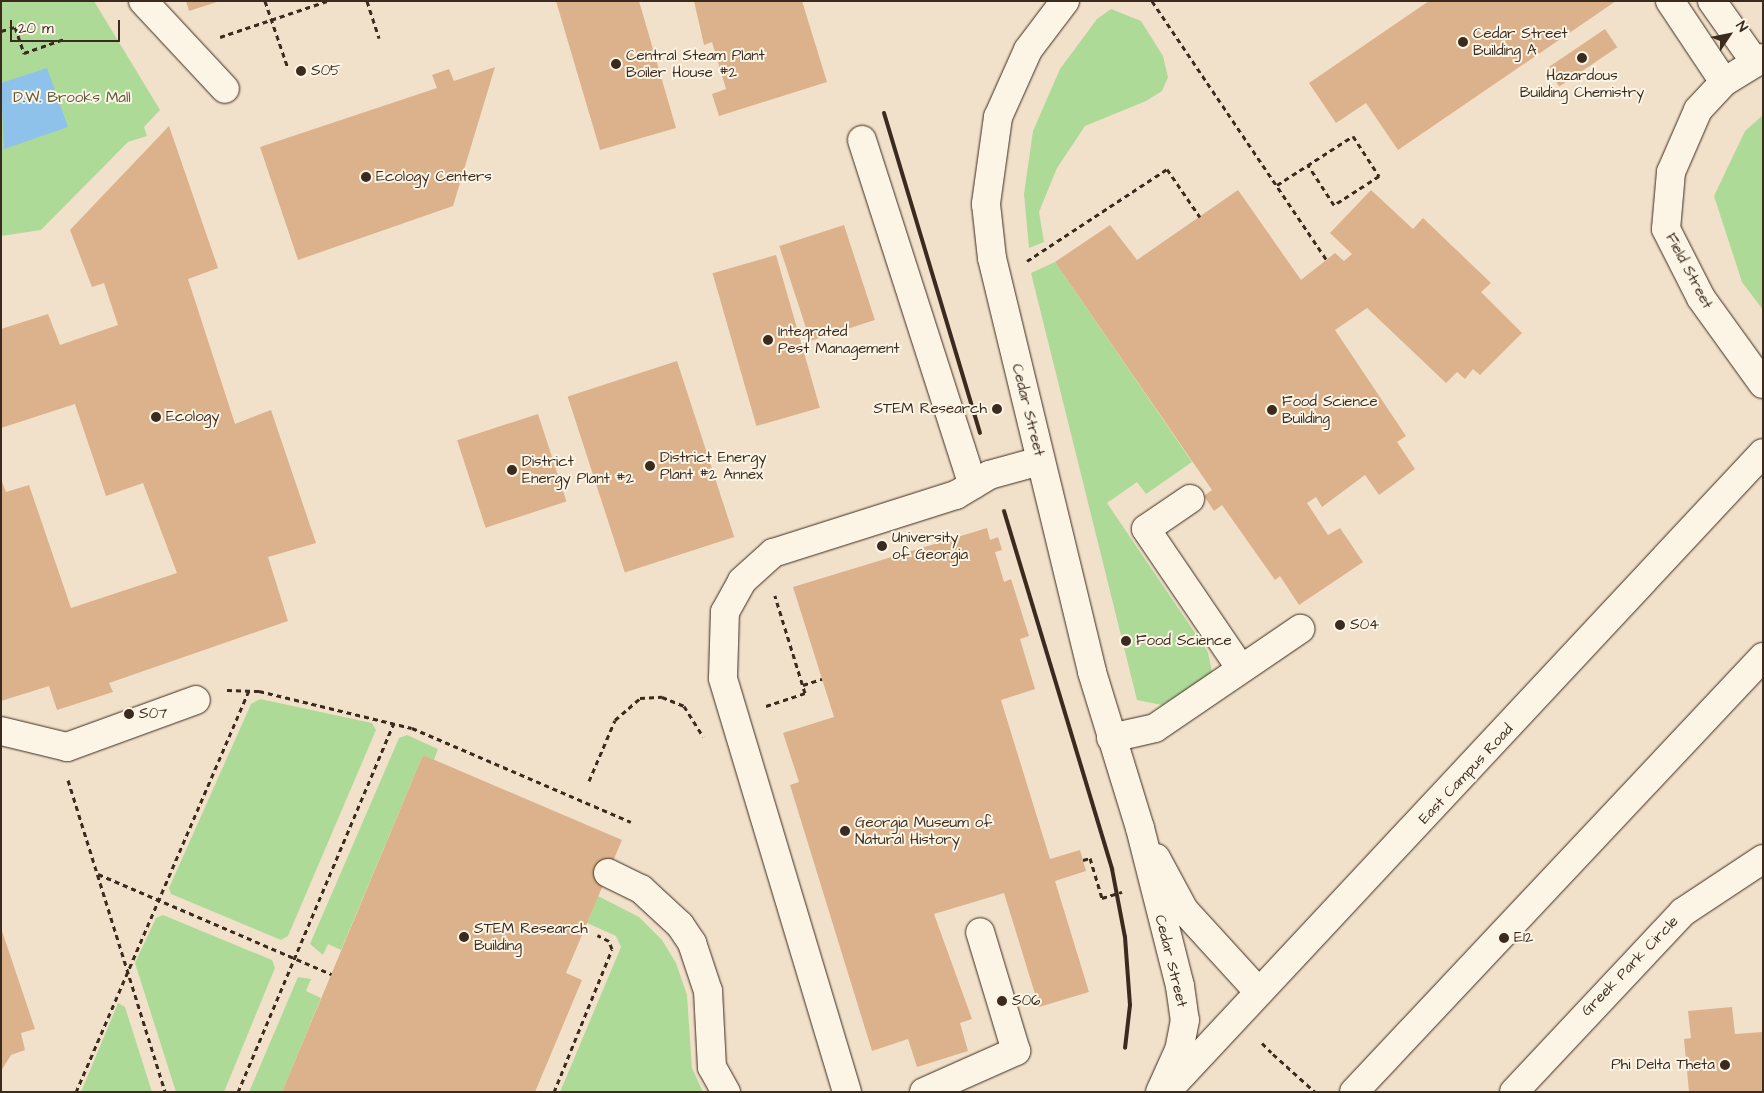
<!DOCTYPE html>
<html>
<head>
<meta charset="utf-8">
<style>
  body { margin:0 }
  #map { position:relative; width:1764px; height:1093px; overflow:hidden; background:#fcf5e5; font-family:"Architects Daughter",sans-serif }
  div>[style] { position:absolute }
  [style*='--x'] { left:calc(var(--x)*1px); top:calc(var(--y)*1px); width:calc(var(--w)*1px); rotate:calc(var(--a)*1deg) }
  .built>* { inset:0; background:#f2e1ca; transform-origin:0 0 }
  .green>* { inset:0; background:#aeda98 }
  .water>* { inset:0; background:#8ec2eb }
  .building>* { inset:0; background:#dbb28b; transform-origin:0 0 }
  .path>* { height:3px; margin-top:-1.5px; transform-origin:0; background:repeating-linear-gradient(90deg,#3b2a1e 0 5px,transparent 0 9px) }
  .roads { filter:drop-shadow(0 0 1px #3b2a1e) drop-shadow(0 0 1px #3b2a1e) }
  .minor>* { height:28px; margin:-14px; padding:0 14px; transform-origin:14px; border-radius:14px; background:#fcf5e5 }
  .major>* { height:28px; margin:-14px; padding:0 14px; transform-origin:14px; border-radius:14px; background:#fcf5e5 }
  .rail>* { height:4px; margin:-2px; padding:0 2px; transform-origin:2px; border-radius:2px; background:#3b2a1e }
  .dots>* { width:14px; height:14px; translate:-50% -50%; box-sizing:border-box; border:2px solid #fcf5e5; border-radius:50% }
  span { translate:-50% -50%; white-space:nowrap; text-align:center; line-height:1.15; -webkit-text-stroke:4px #fcf5e5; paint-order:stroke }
  .poi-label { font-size:15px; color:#3b2a1e }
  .left { translate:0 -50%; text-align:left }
  .right { translate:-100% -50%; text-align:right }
  .park-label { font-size:15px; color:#58563c }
  .street-label { font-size:15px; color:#3b2a1e }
  .frame { position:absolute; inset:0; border:2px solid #3b2a1e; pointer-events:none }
  .north { position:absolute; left:1704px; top:10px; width:50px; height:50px; -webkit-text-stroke:4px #fcf5e5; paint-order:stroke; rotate:56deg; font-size:14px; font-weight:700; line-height:20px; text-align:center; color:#3b2a1e }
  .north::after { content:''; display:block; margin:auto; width:18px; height:22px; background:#3b2a1e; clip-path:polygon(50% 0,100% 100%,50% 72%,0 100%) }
  .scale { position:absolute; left:10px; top:20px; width:110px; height:22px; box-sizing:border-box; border:2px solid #3b2a1e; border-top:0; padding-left:6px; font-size:15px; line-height:18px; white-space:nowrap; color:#3b2a1e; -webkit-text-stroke:4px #fcf5e5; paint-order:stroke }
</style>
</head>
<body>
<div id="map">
  <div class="built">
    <div style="left:1px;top:1px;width:1762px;height:1091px"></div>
  </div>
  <div class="green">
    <div style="clip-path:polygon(1px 1px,94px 1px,160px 110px,144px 127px,147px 136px,128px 142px,41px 230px,1px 236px)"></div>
    <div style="clip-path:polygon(1111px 9px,1141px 21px,1163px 56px,1168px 77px,1162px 91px,1146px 101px,1085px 126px,1057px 168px,1039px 212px,1044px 242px,1029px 248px,1024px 194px,1033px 131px,1060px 69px,1097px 19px)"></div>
    <div style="clip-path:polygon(1763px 115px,1763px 310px,1742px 282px,1714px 196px,1745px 131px)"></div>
    <div style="clip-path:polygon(1055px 262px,1192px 462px,1146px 494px,1137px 482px,1107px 503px,1208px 652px,1212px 672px,1162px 705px,1137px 700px,1031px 273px)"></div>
    <div style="clip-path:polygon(260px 699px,372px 723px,376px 730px,288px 936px,281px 940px,171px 894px,169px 888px,251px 704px)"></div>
    <div style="clip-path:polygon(407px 735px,438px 749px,434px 760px,423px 755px,341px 950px,328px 944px,323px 955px,310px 944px,399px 738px)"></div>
    <div style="clip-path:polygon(598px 896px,639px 917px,662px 940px,676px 963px,687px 995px,692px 1068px,703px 1092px,560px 1092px,621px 947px,616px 936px,587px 923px)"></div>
    <div style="clip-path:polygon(163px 915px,272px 960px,275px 968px,224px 1092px,176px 1092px,135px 963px,156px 918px)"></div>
    <div style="clip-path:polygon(298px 977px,311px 979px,306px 991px,321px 998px,282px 1092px,249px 1092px)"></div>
    <div style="clip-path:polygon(118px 1003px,125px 1007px,152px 1092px,81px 1092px)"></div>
  </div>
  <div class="water">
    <div style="clip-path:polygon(47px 68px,68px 127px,4px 149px,1px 83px)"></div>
  </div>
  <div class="building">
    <div style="clip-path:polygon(186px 1px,217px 1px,217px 2px,189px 11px)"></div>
    <div style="clip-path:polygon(556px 1px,639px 1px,676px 128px,600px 150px)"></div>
    <div style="clip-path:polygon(694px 1px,802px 1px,827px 82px,719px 116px,712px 94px,726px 89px,712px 42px,704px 45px)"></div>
    <div style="clip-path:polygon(1429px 1px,1616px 1px,1398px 150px,1366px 103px,1336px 123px,1309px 83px)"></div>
    <div style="left:1605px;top:29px;width:22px;height:70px;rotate:56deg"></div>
    <div style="clip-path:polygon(495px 67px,453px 206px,298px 260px,260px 147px,437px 88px,432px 75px,449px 69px,454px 81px)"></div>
    <div style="clip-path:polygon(169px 126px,218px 268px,188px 279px,235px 424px,271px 410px,316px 543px,268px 557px,288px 621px,109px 683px,113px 692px,57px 710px,49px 686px,1px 701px,1px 479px,6px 492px,29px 485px,71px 608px,177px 573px,143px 483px,106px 496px,75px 404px,1px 428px,1px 329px,48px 314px,60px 345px,118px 325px,104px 283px,92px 287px,70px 230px)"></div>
    <div style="clip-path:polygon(1238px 190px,1301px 280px,1335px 253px,1344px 261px,1352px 254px,1330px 233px,1371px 190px,1413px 229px,1423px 218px,1491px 283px,1481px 292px,1522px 333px,1480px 375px,1473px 369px,1465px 379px,1457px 372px,1446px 383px,1367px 308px,1335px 330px,1406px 436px,1397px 442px,1415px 469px,1379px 495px,1365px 475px,1322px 507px,1316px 497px,1307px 503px,1328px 535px,1340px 528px,1363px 562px,1299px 605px,1280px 576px,1275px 580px,1222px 505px,1214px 511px,1204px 496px,1212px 490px,1055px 262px,1110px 225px,1137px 260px)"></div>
    <div style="left:844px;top:225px;width:100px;height:68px;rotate:72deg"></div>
    <div style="left:776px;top:255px;width:159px;height:66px;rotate:74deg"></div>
    <div style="left:677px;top:361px;width:185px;height:115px;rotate:72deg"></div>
    <div style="left:538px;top:414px;width:92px;height:85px;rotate:72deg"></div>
    <div style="clip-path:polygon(987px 528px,990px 540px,998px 537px,1002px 550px,995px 552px,1004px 582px,1011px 579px,1029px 636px,1020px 639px,1035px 689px,1001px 700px,1050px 859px,1080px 850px,1086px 871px,1055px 881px,1089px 992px,1039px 1007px,1004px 893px,934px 914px,972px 1019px,960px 1023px,968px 1051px,917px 1067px,908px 1039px,872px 1051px,790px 785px,799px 782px,783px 733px,834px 717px,793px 587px)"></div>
    <div style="clip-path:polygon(423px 755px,622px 840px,566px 973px,582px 980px,535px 1092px,282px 1092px)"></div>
    <div style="clip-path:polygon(1px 928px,35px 1029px,21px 1033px,25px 1050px,11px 1055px,1px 1071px)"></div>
    <div style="clip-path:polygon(1732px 1007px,1735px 1034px,1763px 1032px,1763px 1092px,1689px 1092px,1684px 1039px,1691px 1038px,1688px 1011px)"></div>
  </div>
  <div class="path">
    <div style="--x:265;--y:1;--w:71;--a:71.1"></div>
    <div style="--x:367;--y:1;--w:39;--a:72"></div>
    <div style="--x:1152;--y:1;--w:313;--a:56"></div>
    <div style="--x:1;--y:31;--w:15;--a:-16"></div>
    <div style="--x:15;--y:27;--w:28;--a:71"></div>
    <div style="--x:24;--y:53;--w:42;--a:-19.3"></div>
    <div style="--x:220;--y:37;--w:113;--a:-18.6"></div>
    <div style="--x:1277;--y:185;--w:90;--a:-32.8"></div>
    <div style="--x:1353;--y:136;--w:48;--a:57"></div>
    <div style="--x:1379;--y:176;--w:54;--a:147.2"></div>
    <div style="--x:1334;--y:205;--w:48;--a:-123"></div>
    <div style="--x:1027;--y:261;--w:168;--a:-33.3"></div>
    <div style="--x:1167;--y:169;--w:58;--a:55.5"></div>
    <div style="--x:803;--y:685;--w:20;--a:-18"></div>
    <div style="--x:227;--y:690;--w:32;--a:2"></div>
    <div style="--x:259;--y:691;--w:157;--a:13.6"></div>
    <div style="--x:412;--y:728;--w:238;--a:23.2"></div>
    <div style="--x:766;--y:706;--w:41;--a:-18.4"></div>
    <div style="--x:805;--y:693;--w:102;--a:-107.2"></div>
    <div style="--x:68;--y:780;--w:327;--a:72.7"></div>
    <div style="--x:589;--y:781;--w:66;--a:-66.9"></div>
    <div style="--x:615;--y:720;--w:33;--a:-41"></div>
    <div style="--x:640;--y:698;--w:22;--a:-3"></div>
    <div style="--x:662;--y:697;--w:24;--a:22"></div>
    <div style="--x:684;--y:706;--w:36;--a:58"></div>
    <div style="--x:1083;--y:860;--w:7;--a:-16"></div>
    <div style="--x:1090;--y:858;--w:42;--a:73.3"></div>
    <div style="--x:1102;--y:898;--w:21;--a:-17"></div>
    <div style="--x:98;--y:874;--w:254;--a:23.2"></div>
    <div style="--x:1262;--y:1043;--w:13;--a:45"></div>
    <div style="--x:1273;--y:1054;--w:57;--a:42.1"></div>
    <div style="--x:76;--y:1092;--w:438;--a:-66.7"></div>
    <div style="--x:238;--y:1092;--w:402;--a:-67.1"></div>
    <div style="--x:554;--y:1092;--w:154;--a:-67.9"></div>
    <div style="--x:612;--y:949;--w:9;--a:-111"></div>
    <div style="--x:609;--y:941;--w:13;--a:-153"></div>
  </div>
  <div class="roads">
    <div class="minor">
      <div style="--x:143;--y:1;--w:120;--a:47"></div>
      <div style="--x:1065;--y:1;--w:61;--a:127.1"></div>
      <div style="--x:1028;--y:50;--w:73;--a:114.1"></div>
      <div style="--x:998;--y:117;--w:88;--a:97.9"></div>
      <div style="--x:986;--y:204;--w:54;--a:83.7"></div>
      <div style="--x:992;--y:258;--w:426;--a:76.4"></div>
      <div style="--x:1092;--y:672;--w:163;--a:72.9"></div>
      <div style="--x:1140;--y:828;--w:163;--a:75.8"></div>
      <div style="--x:1180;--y:986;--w:34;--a:82"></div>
      <div style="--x:1185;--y:1020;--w:31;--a:101"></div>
      <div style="--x:1179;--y:1050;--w:46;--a:114.3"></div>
      <div style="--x:1670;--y:1;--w:97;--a:56.3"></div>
      <div style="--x:1712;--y:1;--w:75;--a:54.8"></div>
      <div style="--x:1763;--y:58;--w:46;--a:148.4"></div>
      <div style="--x:1724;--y:82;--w:38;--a:133"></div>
      <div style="--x:1698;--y:110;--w:68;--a:113.5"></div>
      <div style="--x:1671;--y:172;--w:57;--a:95"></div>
      <div style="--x:1666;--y:229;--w:77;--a:63.1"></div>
      <div style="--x:1701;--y:298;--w:106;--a:54.2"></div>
      <div style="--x:862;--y:140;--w:362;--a:72.2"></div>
      <div style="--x:1190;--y:499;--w:53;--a:145.7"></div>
      <div style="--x:1146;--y:529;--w:169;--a:55.8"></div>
      <div style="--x:1;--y:731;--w:68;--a:13.6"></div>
      <div style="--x:67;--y:747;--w:137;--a:-20"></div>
      <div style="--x:1111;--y:738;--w:45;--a:-12.8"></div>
      <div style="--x:1155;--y:728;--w:176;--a:-34.3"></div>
      <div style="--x:1156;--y:858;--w:59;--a:61.7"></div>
      <div style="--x:1184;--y:910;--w:111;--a:47.6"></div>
      <div style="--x:608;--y:873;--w:37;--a:26"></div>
      <div style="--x:641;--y:889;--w:53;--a:42.7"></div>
      <div style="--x:680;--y:925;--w:22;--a:56"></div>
      <div style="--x:692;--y:943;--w:51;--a:71.6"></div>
      <div style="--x:708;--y:991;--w:76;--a:87"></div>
      <div style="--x:712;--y:1067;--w:29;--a:61"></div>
      <div style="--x:847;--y:1092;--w:432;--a:-106.7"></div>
      <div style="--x:723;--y:678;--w:66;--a:-88.3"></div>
      <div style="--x:725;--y:612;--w:35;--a:-61"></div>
      <div style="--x:742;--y:581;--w:42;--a:-42.1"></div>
      <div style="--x:773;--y:553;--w:192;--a:-17.6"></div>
      <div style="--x:956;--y:495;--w:39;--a:-31"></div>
      <div style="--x:989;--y:475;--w:53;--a:-15.4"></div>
      <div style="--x:924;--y:1092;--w:101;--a:-24"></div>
      <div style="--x:1016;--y:1051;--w:124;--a:-106.8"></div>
      <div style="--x:1354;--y:1092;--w:597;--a:-46.76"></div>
      <div style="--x:1514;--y:1092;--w:247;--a:-46.8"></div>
      <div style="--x:1683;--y:912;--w:96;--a:-33.5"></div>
    </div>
    <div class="major">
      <div style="--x:1166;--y:1092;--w:874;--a:-46.95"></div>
    </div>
  </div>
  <div class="rail">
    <div style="--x:884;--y:113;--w:334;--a:73.3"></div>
    <div style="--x:1004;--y:511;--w:374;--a:73.2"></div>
    <div style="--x:1112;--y:869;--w:69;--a:79.2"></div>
    <div style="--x:1125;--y:937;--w:68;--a:85.8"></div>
    <div style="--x:1130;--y:1005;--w:43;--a:96.6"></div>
  </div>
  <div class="dots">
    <div style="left:1463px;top:42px;background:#3b2a1e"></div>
    <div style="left:1582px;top:58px;background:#3b2a1e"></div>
    <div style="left:616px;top:64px;background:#3b2a1e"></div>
    <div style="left:301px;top:71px;background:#3b2a1e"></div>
    <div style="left:366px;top:177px;background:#3b2a1e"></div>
    <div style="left:768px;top:340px;background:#3b2a1e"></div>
    <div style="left:997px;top:409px;background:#3b2a1e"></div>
    <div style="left:1272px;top:410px;background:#3b2a1e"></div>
    <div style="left:156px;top:417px;background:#3b2a1e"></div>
    <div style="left:650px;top:466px;background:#3b2a1e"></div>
    <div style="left:512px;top:470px;background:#3b2a1e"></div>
    <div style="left:882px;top:546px;background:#3b2a1e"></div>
    <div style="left:1340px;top:625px;background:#3b2a1e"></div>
    <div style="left:1126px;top:641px;background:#3b2a1e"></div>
    <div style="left:129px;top:714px;background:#3b2a1e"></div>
    <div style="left:845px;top:831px;background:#3b2a1e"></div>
    <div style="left:464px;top:937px;background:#3b2a1e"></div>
    <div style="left:1504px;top:938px;background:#3b2a1e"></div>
    <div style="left:1002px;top:1001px;background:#3b2a1e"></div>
    <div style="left:1725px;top:1065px;background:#3b2a1e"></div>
  </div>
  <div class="poi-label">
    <span class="left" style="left:1473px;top:42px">Cedar Street<br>Building A</span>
    <span class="left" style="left:626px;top:64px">Central Steam Plant<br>Boiler House #2</span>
    <span class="left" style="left:311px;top:71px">S05</span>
    <span style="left:1582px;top:84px">Hazardous<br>Building Chemistry</span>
    <span class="left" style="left:376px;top:177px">Ecology Centers</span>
    <span class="left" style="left:778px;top:340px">Integrated<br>Pest Management</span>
    <span class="left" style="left:1282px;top:410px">Food Science<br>Building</span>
    <span class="right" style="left:987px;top:409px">STEM Research</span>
    <span class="left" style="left:166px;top:417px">Ecology</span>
    <span class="left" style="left:660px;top:466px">District Energy<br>Plant #2 Annex</span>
    <span class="left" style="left:522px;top:470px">District<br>Energy Plant #2</span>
    <span class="left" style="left:892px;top:546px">University<br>of Georgia</span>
    <span class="left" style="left:1350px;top:625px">S04</span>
    <span class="left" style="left:1136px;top:641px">Food Science</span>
    <span class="left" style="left:139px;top:714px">S07</span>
    <span class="left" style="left:855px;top:831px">Georgia Museum of<br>Natural History</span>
    <span class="left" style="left:474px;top:937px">STEM Research<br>Building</span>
    <span class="left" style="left:1514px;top:938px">E12</span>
    <span class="left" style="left:1012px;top:1001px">S06</span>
    <span class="right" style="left:1715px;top:1065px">Phi Delta Theta</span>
  </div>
  <div class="park-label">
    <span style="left:72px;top:98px">D.W. Brooks Mall</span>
  </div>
  <div class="street-label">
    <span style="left:1689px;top:271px;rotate:62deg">Field Street</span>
    <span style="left:1028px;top:410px;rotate:76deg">Cedar Street</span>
    <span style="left:1466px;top:774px;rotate:-47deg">East Campus Road</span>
    <span style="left:1171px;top:961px;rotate:76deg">Cedar Street</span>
    <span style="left:1630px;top:966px;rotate:-46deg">Greek Park Circle</span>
  </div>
  <div class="frame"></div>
  <div class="north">N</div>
  <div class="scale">20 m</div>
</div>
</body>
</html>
